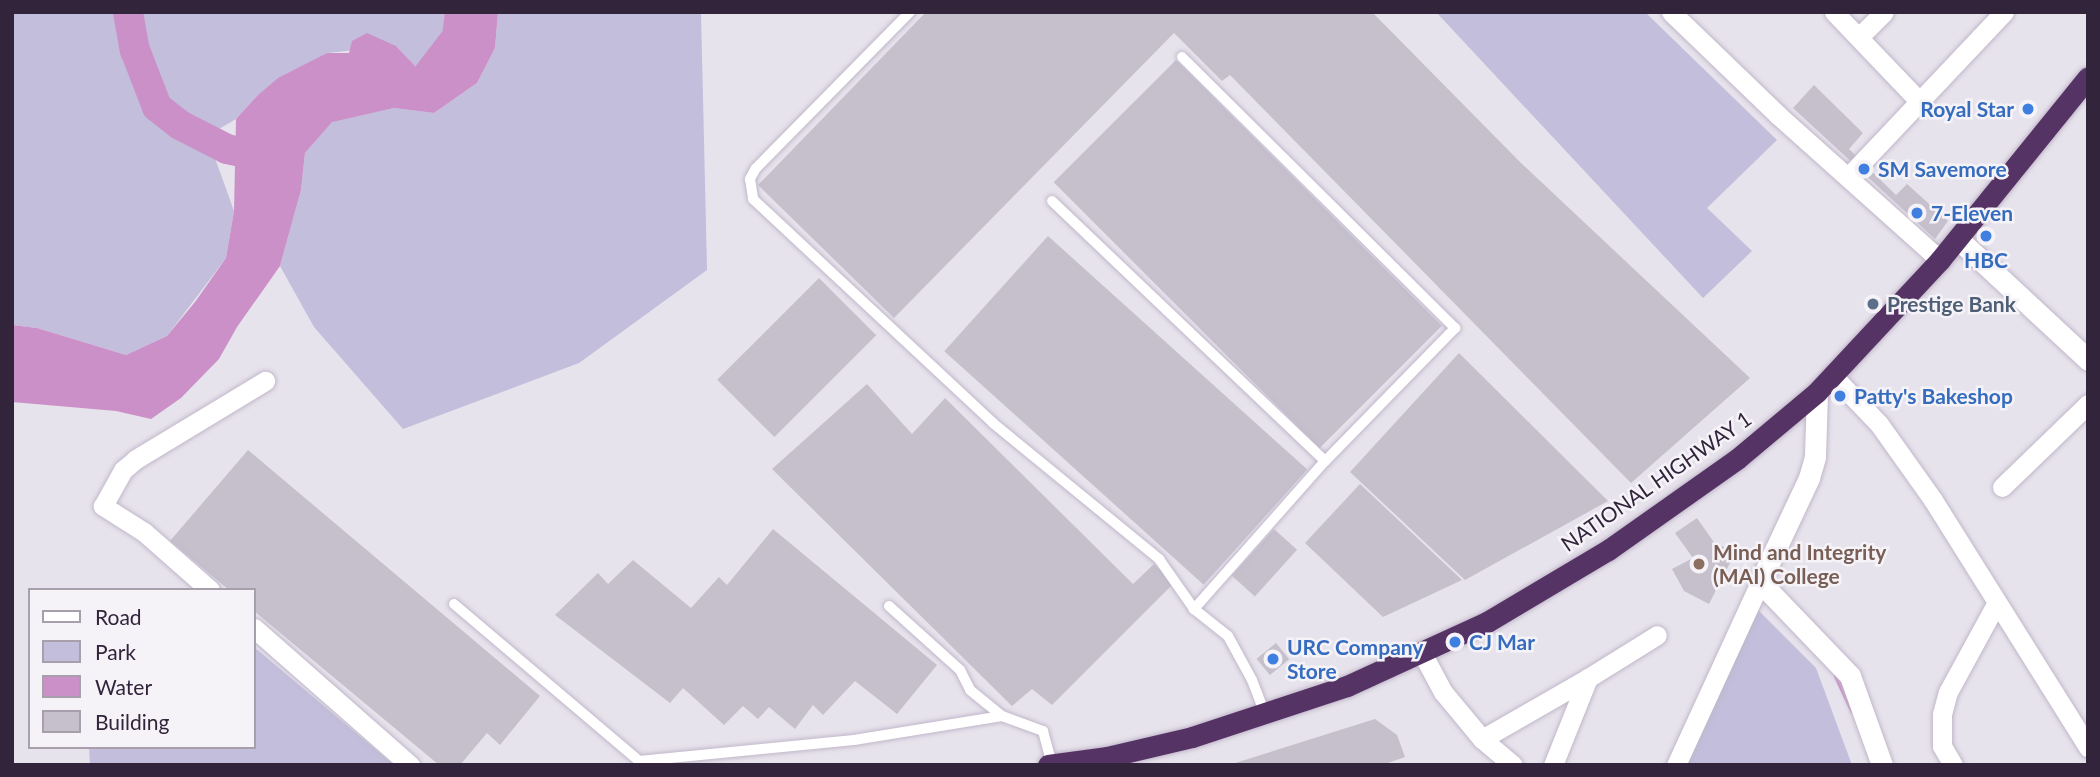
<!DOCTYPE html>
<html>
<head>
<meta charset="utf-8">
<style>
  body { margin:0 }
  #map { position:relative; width:2100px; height:777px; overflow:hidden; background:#e7e3ec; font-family:Lato,sans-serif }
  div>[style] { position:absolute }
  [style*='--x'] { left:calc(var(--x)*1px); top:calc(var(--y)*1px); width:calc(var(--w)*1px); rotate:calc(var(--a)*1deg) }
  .green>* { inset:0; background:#c2bedb }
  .water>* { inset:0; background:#cc90c9 }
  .stream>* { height:5px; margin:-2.5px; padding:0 2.5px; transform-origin:2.5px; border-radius:2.5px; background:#cc90c9 }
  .river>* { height:30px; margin:-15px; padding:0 15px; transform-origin:15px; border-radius:15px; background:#cc90c9 }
  .building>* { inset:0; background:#c5c0cc; transform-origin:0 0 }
  .roads { filter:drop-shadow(0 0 2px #c1b7ca) drop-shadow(0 0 2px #c1b7ca) }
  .lane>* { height:10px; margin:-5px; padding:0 5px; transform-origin:5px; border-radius:5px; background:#fff }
  .street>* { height:19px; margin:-9.5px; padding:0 9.5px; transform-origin:9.5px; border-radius:9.5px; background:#fff }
  .secondary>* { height:21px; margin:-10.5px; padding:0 10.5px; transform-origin:10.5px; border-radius:10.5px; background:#fff }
  .highway>* { height:21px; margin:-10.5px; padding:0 10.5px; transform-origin:10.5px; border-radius:10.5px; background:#553365 }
  .dots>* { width:19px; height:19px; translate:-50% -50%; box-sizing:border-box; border:4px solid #f5f3f8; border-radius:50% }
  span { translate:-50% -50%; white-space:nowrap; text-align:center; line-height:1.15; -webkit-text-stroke:5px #f5f3f8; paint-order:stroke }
  .shop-label { font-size:21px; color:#366cbe; font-weight:700 }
  .right { translate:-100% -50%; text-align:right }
  .left { translate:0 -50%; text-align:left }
  .service-label { font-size:21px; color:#4e5e75; font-weight:700 }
  .street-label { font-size:21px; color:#32243b }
  .education-label { font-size:21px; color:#785e54; font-weight:700 }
  .frame { position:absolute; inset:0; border:14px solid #32243b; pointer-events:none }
  .legend { position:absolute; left:28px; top:588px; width:228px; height:161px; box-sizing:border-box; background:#f5f3f8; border:2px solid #a7a0ac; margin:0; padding:9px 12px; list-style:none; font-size:21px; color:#32243b }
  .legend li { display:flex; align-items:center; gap:14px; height:35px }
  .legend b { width:35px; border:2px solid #a7a0ac }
</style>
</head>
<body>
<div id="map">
  <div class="green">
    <div style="clip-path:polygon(12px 12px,125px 12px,132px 38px,128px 12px,455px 12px,451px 55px,437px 71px,418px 69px,396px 46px,327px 53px,257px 96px,236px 119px,207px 136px,234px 211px,226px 258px,167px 336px,126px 355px,37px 328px,12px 325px)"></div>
    <div style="clip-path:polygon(498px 12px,701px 12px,707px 270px,579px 363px,403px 429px,314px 327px,280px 266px,301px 190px,305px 153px,332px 121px,394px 108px,434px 113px,477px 83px,495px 48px)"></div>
    <div style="clip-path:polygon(1436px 12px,1645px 12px,1777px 140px,1707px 208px,1752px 251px,1703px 298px)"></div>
    <div style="clip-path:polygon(1753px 605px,1816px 668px,1852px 765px,1678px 765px)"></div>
    <div style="clip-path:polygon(254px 647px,394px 765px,90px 765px,89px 747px,254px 747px)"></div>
  </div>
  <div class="water">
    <div style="clip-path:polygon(455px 12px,498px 12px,495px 48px,477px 83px,434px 113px,394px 108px,332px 122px,305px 153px,301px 190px,280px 266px,237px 327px,219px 359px,181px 398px,151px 419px,116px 411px,12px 402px,12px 325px,37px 328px,126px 355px,167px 336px,195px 302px,226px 258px,234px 211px,236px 119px,257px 96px,278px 78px,327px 53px,349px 53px,352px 41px,367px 33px,396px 46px,418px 69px,437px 71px,451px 55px)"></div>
  </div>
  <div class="stream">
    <div style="--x:1836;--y:676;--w:38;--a:65"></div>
  </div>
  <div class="river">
    <div style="--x:128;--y:12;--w:39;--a:80"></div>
    <div style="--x:135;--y:50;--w:61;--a:68.9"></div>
    <div style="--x:157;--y:107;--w:29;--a:38"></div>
    <div style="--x:180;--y:125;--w:53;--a:27.1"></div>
    <div style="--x:227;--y:149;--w:26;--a:13"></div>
    <div style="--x:397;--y:86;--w:6;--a:18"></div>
    <div style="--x:403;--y:88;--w:22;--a:-21"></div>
    <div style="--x:424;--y:80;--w:54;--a:-52.5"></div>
    <div style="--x:457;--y:37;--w:25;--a:-83"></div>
  </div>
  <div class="building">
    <div style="clip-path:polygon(926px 12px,1372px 12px,1521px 163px,1750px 378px,1631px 483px,1230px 75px,1222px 81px,1174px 33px,894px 318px,758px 185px)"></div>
    <div style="left:1176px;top:60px;width:376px;height:173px;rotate:45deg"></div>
    <div style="clip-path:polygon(1814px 85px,1863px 133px,1849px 149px,1896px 195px,1907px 184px,1948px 221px,1935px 239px,1793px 108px)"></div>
    <div style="left:1048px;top:236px;width:349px;height:155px;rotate:42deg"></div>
    <div style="left:819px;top:278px;width:81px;height:144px;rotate:45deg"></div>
    <div style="clip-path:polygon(1459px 353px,1608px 501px,1465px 580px,1350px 472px)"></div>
    <div style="clip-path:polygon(867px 384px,912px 434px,945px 398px,1133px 584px,1154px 564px,1174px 583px,1052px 705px,1032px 689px,1012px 706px,772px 469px)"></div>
    <div style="clip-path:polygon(248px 450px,540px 696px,500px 745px,487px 733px,460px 765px,439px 765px,254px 611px,254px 590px,229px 590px,170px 541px)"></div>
    <div style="clip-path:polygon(1360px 484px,1462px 580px,1383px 617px,1305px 543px)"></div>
    <div style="clip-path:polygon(1697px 518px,1718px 548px,1723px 546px,1732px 559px,1709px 604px,1684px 591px,1672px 569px,1693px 558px,1675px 533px)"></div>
    <div style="clip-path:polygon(773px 529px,937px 665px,897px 714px,855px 681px,823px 715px,813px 705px,795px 729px,769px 707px,758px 719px,743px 706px,724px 725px,683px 688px,670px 703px,555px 615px,598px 573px,608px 584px,633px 560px,691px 608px,719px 577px,727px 585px)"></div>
    <div style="left:1274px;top:529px;width:31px;height:63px;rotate:42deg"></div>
    <div style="left:1276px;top:643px;width:21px;height:25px;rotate:51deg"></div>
    <div style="clip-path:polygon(1375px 719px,1397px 735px,1405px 757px,1382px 765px,1229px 765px)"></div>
  </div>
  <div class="roads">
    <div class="lane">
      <div style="--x:910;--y:12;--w:219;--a:134.6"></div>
      <div style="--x:756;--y:168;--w:13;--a:119"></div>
      <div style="--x:750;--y:179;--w:20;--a:81"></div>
      <div style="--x:753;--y:199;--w:328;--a:43"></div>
      <div style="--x:993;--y:423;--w:215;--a:39.3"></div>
      <div style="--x:1159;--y:559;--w:61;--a:55"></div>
      <div style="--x:1194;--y:609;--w:43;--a:38.5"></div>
      <div style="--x:1228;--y:636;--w:50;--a:61.4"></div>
      <div style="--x:1252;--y:680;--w:36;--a:69"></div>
      <div style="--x:1182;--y:57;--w:385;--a:44.8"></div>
      <div style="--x:1455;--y:328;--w:186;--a:134.3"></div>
      <div style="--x:1325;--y:461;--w:198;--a:131.5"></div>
      <div style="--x:1052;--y:201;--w:377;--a:43.6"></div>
      <div style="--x:454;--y:604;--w:243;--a:40.3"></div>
      <div style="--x:639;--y:761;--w:216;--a:-5.6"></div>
      <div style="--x:854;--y:740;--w:150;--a:-9.2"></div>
      <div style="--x:889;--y:606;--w:96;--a:42"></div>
      <div style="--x:960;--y:670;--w:22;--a:63"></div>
      <div style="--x:970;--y:690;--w:41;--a:39.1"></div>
      <div style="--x:1002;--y:716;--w:44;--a:20.1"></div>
      <div style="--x:1043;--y:731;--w:34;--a:75"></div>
    </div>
    <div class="street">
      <div style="--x:1671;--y:12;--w:150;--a:43.9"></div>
      <div style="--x:1779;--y:116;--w:216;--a:41.8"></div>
      <div style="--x:1834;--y:12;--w:124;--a:46.3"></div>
      <div style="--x:1859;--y:37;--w:35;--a:-45"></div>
      <div style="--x:1848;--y:177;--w:227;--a:-46.6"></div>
      <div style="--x:1833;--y:376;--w:66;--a:46.2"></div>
      <div style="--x:1879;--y:424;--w:93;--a:54.6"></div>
      <div style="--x:1933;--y:500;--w:292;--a:57.9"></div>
      <div style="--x:2002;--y:487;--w:120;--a:-44"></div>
      <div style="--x:210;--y:590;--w:88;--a:-138.7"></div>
      <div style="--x:144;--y:532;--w:49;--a:-147.6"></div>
      <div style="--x:103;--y:506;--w:41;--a:-60.9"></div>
      <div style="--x:123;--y:470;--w:17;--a:-40"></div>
      <div style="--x:136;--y:459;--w:151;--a:-31.2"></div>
      <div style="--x:254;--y:628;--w:208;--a:41.3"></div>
      <div style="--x:1421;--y:651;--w:47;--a:61.8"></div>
      <div style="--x:1443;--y:692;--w:61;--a:50.3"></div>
      <div style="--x:1482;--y:739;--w:40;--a:40"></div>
      <div style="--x:1482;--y:739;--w:122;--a:-29.9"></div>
      <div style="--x:1588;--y:678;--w:81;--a:-31.9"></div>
      <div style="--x:1553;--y:765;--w:94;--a:-68.1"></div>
      <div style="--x:1676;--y:765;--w:201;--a:-65.3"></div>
      <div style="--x:1953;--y:765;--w:22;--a:-120"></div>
      <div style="--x:1942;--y:746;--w:32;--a:-90"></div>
      <div style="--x:1942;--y:714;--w:23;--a:-75"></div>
      <div style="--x:1948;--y:692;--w:102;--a:-61.4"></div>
    </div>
    <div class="secondary">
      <div style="--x:1958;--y:239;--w:178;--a:42.9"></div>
      <div style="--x:1817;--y:392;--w:65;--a:91.8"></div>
      <div style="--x:1815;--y:457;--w:22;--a:106"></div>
      <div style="--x:1809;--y:478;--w:115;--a:115.2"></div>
      <div style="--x:1760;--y:582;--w:130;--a:46.2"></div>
      <div style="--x:1850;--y:676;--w:95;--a:70.2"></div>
    </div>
    <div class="highway">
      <div style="--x:1048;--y:765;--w:60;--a:-7.7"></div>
      <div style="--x:1107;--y:757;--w:87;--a:-13.2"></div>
      <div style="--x:1192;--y:737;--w:163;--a:-18.2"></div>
      <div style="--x:1347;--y:686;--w:154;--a:-24.6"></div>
      <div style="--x:1487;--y:622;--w:141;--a:-30.8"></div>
      <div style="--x:1608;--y:550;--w:158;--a:-35.2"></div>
      <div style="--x:1737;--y:459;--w:104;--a:-39.9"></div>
      <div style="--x:1817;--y:392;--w:180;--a:-47"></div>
      <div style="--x:1940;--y:260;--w:235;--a:-51"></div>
    </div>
  </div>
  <div class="dots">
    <div style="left:2028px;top:109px;background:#3f7fe0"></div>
    <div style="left:1864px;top:169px;background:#3f7fe0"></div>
    <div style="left:1917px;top:213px;background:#3f7fe0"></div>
    <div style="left:1986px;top:236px;background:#3f7fe0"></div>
    <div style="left:1873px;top:304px;background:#5c6f8a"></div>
    <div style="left:1840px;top:396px;background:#3f7fe0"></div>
    <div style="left:1699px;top:564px;background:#8d6e63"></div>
    <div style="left:1455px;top:642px;background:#3f7fe0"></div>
    <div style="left:1273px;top:659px;background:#3f7fe0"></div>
  </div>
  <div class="shop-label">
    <span class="right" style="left:2014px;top:109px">Royal Star</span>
    <span class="left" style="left:1878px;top:169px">SM Savemore</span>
    <span class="left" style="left:1931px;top:213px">7-Eleven</span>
    <span style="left:1986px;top:260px">HBC</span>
    <span class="left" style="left:1854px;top:396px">Patty's Bakeshop</span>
    <span class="left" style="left:1469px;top:642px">CJ Mar</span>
    <span class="left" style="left:1287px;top:659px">URC Company<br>Store</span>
  </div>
  <div class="service-label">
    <span class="left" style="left:1887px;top:304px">Prestige Bank</span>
  </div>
  <div class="street-label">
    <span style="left:1656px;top:481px;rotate:-35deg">NATIONAL HIGHWAY 1</span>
  </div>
  <div class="education-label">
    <span class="left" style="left:1713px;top:564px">Mind and Integrity<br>(MAI) College</span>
  </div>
  <div class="frame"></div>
  <ul class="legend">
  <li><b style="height:9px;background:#fff"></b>Road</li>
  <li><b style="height:19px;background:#c2bedb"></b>Park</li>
  <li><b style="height:19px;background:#cc90c9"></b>Water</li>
  <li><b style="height:19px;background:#c5c0cc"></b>Building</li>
  </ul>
</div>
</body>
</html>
